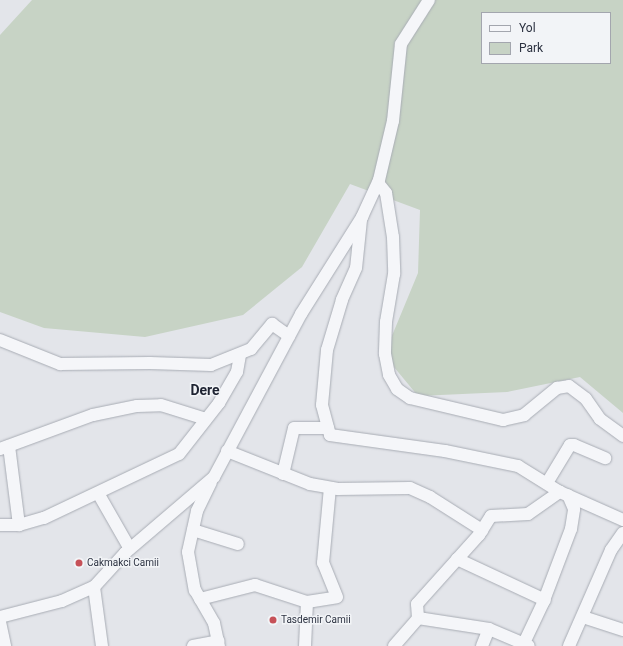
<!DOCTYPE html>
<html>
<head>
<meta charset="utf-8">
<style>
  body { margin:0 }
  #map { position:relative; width:623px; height:646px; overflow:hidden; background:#e3e5ea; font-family:Roboto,sans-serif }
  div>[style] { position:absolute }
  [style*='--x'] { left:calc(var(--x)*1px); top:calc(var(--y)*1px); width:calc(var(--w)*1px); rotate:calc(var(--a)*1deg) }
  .green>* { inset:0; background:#c7d3c5 }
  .roads { filter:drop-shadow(0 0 1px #a8acb4) drop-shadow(0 0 1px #a8acb4) }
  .minor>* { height:12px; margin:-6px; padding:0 6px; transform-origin:6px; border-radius:6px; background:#f5f6f9 }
  .dots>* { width:11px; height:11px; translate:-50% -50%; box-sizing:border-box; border:2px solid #f2f4f7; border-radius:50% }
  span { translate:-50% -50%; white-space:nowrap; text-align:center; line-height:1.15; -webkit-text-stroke:3px #f2f4f7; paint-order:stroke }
  .poi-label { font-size:10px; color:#2c3241 }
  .left { translate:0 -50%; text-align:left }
  .district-label { font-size:14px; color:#1e2332; font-weight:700 }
  .legend { position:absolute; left:481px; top:12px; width:130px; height:52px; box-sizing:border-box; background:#f2f4f7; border:1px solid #a3a6ae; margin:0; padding:5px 7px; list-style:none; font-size:12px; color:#2c3241 }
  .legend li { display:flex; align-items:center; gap:8px; height:20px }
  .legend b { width:20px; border:1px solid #a3a6ae }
</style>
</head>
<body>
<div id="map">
  <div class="green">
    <div style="clip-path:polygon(evenodd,32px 0,623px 0,623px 413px,580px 377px,507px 392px,418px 396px,384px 355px,418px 273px,420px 210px,350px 184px,302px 267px,243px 315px,145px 337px,44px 328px,0 312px,0 35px,32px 0,482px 13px,610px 13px,610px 63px,482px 63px,482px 13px)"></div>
  </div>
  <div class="roads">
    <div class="minor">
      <div style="--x:378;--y:183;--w:13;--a:51"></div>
      <div style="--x:386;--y:193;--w:45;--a:81"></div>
      <div style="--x:393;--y:237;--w:37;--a:88"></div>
      <div style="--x:394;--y:274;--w:49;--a:99.5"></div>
      <div style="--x:386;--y:322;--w:32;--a:92"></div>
      <div style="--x:385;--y:354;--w:21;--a:79"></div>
      <div style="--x:389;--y:375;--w:16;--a:60"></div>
      <div style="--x:397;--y:389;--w:16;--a:35"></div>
      <div style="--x:410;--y:398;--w:96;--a:13.3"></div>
      <div style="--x:503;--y:420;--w:22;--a:-13"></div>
      <div style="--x:524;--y:415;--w:43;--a:-39.3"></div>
      <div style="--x:557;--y:388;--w:12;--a:-9"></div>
      <div style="--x:569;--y:386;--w:21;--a:37"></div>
      <div style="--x:586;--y:399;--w:24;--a:55"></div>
      <div style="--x:600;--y:419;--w:29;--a:36"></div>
      <div style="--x:361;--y:220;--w:48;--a:95.9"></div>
      <div style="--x:356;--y:268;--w:35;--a:114"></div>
      <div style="--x:342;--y:300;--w:52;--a:106.7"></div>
      <div style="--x:327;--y:350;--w:55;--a:95.2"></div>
      <div style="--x:322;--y:405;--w:31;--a:75"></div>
      <div style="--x:330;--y:435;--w:116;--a:7.9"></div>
      <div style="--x:445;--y:451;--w:75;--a:11.6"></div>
      <div style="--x:518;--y:466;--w:49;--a:31.8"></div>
      <div style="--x:560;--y:492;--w:69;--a:24"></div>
      <div style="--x:0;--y:340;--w:65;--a:21.8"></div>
      <div style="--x:60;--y:364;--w:90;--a:-0.6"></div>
      <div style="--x:150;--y:363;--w:61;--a:1.9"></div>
      <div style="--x:211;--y:365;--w:43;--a:-21.8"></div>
      <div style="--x:251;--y:349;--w:33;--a:-50"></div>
      <div style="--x:272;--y:324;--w:21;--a:35"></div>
      <div style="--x:9;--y:446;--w:80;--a:82.8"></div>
      <div style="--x:0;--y:449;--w:99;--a:-20.1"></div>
      <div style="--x:93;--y:415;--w:45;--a:-11.6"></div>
      <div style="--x:137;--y:406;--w:24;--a:-2"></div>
      <div style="--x:161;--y:405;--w:47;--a:17.3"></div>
      <div style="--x:227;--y:451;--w:89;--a:21.7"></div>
      <div style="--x:310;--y:484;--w:27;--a:10"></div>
      <div style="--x:337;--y:489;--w:73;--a:-0.8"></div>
      <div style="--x:410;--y:488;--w:22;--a:24"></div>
      <div style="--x:430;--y:497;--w:62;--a:32.4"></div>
      <div style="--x:283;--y:474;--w:47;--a:-76.6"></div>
      <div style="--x:294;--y:428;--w:34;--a:0"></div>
      <div style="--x:211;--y:482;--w:32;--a:116"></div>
      <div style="--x:197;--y:511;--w:42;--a:102.4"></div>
      <div style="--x:188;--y:552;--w:39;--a:80"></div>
      <div style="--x:195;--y:590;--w:38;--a:60"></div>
      <div style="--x:214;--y:623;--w:24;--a:78"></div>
      <div style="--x:547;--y:483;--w:44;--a:-58.8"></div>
      <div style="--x:570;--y:445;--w:4;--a:0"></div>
      <div style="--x:574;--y:445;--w:34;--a:23"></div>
      <div style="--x:98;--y:493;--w:64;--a:60.3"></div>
      <div style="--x:0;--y:525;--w:19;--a:0"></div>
      <div style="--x:19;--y:525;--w:26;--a:-16"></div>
      <div style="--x:44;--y:518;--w:149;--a:-25.4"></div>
      <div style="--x:179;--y:454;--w:65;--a:-51.9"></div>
      <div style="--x:219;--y:403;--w:36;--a:-60"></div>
      <div style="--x:237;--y:372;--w:17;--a:-80"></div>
      <div style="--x:193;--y:530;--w:47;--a:17.3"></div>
      <div style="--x:457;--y:559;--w:97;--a:25"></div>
      <div style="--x:94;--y:587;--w:60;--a:82.3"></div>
      <div style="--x:200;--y:599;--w:57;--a:-14.3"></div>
      <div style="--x:255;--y:585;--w:55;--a:18.1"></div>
      <div style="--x:307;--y:602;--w:30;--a:-9"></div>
      <div style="--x:337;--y:597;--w:37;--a:-112"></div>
      <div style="--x:323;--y:563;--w:75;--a:-84.7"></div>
      <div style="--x:0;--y:617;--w:64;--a:-14.5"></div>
      <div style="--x:62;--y:601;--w:35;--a:-24"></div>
      <div style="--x:94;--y:587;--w:46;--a:-47.6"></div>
      <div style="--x:125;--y:553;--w:117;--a:-40.5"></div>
      <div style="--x:214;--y:477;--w:185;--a:-61.9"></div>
      <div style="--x:301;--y:314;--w:115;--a:-57.8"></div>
      <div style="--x:362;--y:217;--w:41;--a:-65.3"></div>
      <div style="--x:379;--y:180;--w:61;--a:-76.7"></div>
      <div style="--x:393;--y:121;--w:77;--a:-84.1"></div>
      <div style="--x:401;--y:44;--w:52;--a:-57.5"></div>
      <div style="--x:583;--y:617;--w:42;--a:18"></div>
      <div style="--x:418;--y:618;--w:72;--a:8.8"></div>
      <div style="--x:489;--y:629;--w:43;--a:23"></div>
      <div style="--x:0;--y:622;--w:25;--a:78"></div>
      <div style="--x:524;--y:643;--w:44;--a:-64.6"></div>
      <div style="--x:543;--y:603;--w:79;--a:-69.3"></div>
      <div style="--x:571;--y:529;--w:20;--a:-81"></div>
      <div style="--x:574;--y:509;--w:15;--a:-113"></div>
      <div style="--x:193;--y:646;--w:26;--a:-11"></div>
      <div style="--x:305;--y:646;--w:44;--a:-87.4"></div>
      <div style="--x:394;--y:646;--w:37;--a:-49"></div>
      <div style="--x:418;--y:618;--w:14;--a:-94"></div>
      <div style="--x:417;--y:604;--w:93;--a:-48.1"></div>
      <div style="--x:479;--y:535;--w:22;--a:-58"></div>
      <div style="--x:491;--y:516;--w:37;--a:-3"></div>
      <div style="--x:528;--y:514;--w:39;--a:-35"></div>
      <div style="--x:482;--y:646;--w:18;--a:-68"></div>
      <div style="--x:569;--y:646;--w:105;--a:-66.4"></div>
      <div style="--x:611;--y:550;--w:21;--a:-55"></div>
    </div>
  </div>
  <div class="dots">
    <div style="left:79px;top:563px;background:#c65158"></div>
    <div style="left:273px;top:620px;background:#c65158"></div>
  </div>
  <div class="poi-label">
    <span class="left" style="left:87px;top:563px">Cakmakci Camii</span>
    <span class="left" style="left:281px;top:620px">Tasdemir Camii</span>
  </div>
  <div class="district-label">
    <span style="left:205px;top:390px">Dere</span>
  </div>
  <ul class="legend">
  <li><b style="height:5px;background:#f5f6f9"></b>Yol</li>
  <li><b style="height:11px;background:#c7d3c5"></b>Park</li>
  </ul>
</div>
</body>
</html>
